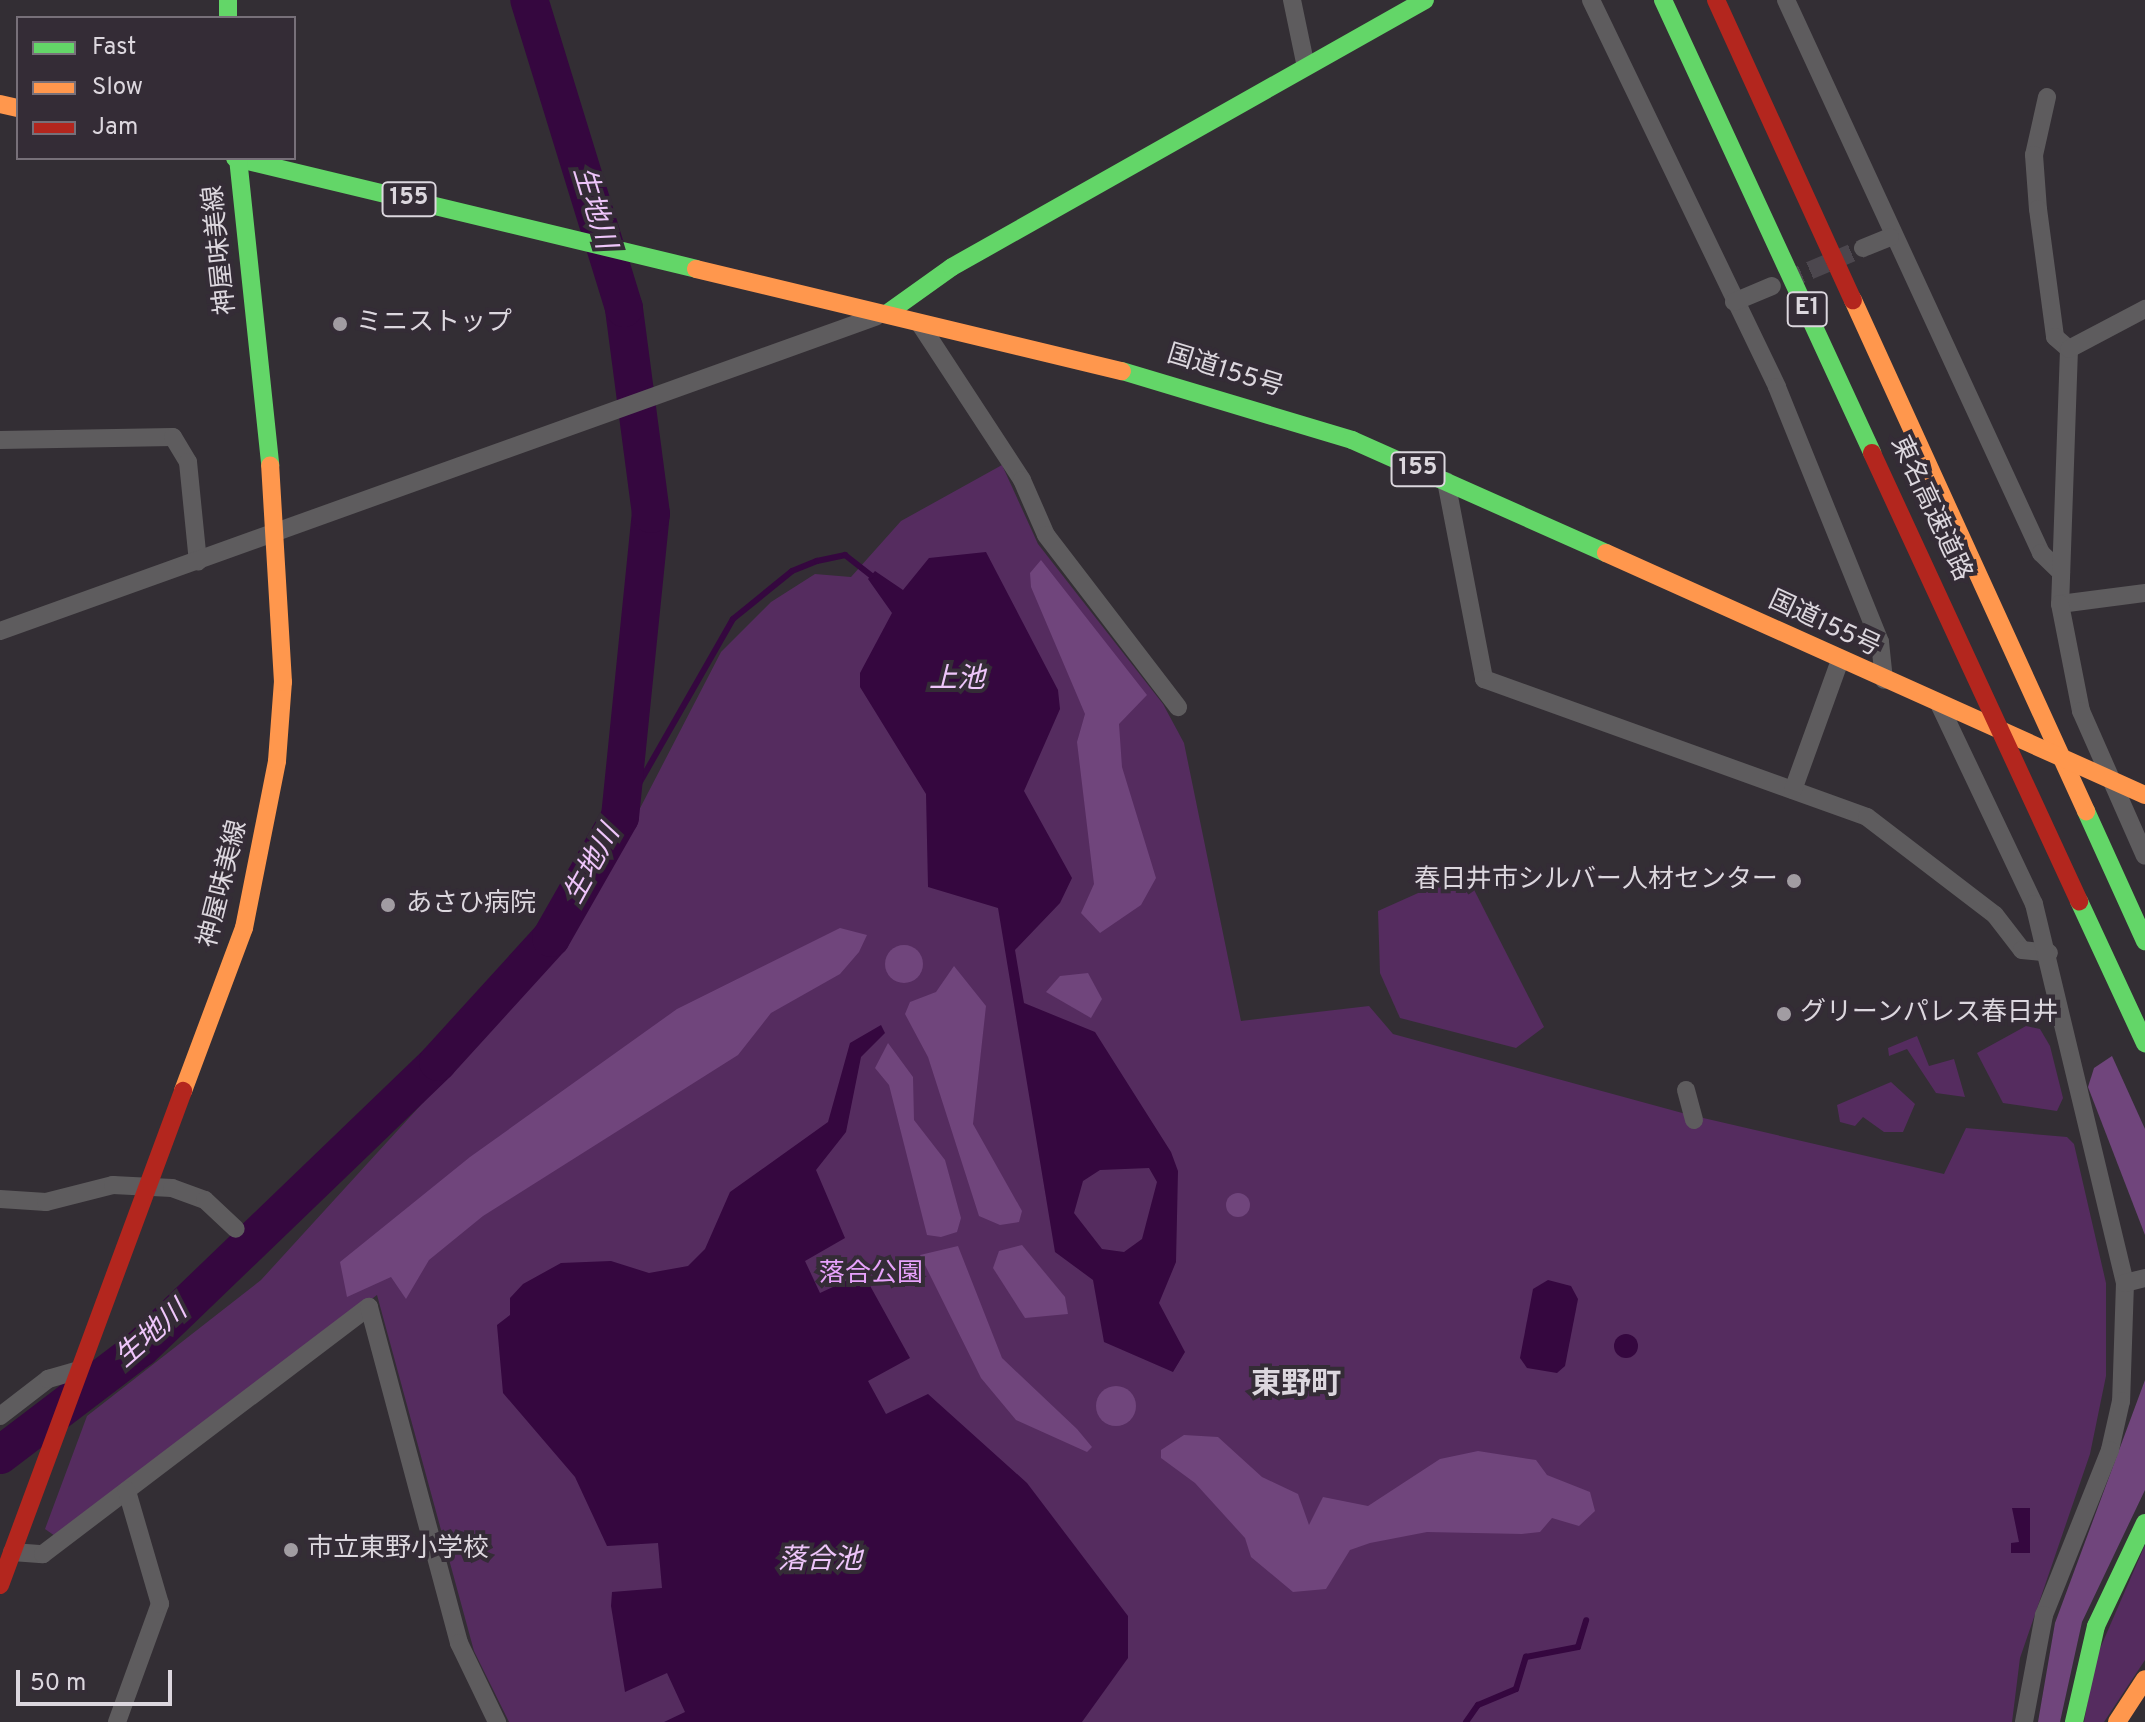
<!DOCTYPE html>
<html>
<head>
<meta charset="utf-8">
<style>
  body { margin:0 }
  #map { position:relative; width:2145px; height:1722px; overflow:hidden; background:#332e34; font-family:Overpass,"Noto Sans JP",sans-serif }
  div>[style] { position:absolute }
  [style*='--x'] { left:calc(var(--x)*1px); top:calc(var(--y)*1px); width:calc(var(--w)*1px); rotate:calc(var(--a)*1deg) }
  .green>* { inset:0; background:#552c5f }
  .forest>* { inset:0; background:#70457c }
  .round { border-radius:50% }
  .water>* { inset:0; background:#35073f }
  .stream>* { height:6px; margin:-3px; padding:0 3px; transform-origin:3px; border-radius:3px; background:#35073f }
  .river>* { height:38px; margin:-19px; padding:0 19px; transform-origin:19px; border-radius:19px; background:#35073f }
  .street-tunnel>* { height:18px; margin-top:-9px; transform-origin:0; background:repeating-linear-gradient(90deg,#4c474e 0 18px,transparent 0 27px) }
  .street>* { height:18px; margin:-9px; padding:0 9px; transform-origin:9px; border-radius:9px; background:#5e5c5e }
  .fast>* { height:18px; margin:-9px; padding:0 9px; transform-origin:9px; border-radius:9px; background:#63d668 }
  .slow>* { height:18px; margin:-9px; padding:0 9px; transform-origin:9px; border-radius:9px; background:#ff974d }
  .jam>* { height:18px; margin:-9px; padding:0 9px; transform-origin:9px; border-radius:9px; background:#b3261e }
  .dots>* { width:22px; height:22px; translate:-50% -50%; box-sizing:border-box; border:4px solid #342c36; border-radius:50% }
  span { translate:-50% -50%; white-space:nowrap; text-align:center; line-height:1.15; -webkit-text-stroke:8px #342c36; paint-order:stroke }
  .shield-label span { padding:2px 6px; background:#342c36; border:2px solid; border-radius:6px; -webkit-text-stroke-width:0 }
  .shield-label { font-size:24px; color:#dcd7de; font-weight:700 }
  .street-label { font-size:26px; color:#dcd7de }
  .poi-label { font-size:26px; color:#dcd7de }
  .left { translate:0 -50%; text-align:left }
  .right { translate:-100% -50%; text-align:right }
  .park-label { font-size:26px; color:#e7a2fb }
  .water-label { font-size:28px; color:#eec5fa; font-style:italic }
  .quarter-label { font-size:30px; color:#dcd7de; font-weight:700 }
  .legend { position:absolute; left:16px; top:16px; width:280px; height:144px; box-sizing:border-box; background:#342c36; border:2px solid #777079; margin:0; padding:10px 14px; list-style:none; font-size:24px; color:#dcd7de }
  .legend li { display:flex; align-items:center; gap:16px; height:40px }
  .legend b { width:40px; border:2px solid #777079 }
  .scale { position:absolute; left:16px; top:1670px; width:156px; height:36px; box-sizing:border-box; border:4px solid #dcd7de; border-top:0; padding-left:10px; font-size:24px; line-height:28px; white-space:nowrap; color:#dcd7de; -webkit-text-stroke:6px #342c36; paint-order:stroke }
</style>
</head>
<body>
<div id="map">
  <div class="green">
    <div style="clip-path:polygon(1002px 465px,1038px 544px,1163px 704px,1184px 743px,1241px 1021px,1369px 1006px,1393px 1034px,1686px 1114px,1944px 1174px,1966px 1128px,2067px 1137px,2074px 1144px,2106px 1283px,2106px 1376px,2090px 1454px,2020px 1658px,2012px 1722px,509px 1722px,474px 1651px,377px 1295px,55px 1536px,45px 1529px,87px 1416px,261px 1280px,525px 991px,608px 870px,721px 652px,771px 602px,815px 574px,851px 577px,901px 521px)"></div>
    <div style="clip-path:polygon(1465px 872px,1544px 1027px,1516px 1048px,1400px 1018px,1380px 973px,1378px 911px)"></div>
    <div style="clip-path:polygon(2026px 1026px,2040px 1029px,2050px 1046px,2063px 1098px,2057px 1111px,2003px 1103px,1977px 1053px)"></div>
    <div style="clip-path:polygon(1917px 1036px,1929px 1066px,1954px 1059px,1965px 1097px,1936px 1093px,1907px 1049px,1889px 1056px,1888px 1048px)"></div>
    <div style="clip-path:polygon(1891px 1082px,1915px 1104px,1903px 1132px,1884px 1132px,1863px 1117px,1855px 1126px,1840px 1122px,1837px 1105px)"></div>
    <div style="clip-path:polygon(2145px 1545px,2145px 1660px,2104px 1722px,2084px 1722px,2095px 1660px)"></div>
  </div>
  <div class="forest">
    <div style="clip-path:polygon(1041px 560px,1147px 695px,1119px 724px,1122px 767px,1156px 878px,1141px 905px,1100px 933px,1081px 913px,1094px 884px,1077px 742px,1085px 714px,1031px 587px,1030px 573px)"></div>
    <div style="clip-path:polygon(840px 928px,867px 935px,859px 952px,840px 974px,771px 1013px,738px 1055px,483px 1216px,429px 1260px,406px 1299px,391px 1277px,347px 1297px,340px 1262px,470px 1157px,677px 1009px)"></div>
    <div class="round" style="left:885px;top:945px;width:38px;height:38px"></div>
    <div style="clip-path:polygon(954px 966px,986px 1006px,973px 1124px,1022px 1211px,1019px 1222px,1000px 1225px,979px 1216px,928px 1057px,905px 1014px,910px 1002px,936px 992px)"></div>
    <div style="clip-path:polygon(1088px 973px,1102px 999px,1091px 1018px,1046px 992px,1060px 976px)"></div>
    <div style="clip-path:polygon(888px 1043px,913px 1077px,914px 1120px,945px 1160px,961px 1218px,957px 1232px,941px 1237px,927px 1235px,889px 1085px,875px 1068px)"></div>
    <div style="clip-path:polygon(2112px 1056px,2145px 1129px,2145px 1235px,2088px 1087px,2094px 1068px)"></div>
    <div class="round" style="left:1226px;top:1193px;width:24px;height:24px"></div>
    <div style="clip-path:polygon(1022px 1245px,1065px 1297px,1068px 1314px,1025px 1318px,993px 1268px,999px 1251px)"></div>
    <div style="clip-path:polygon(958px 1246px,1002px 1358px,1077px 1429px,1092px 1447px,1087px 1452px,1016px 1420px,981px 1378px,920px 1255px)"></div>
    <div style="clip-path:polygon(2145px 1380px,2145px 1490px,2082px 1622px,2060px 1722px,2038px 1722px,2055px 1623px)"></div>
    <div class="round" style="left:1096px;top:1386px;width:40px;height:40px"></div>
    <div style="clip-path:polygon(1184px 1435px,1218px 1437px,1262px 1477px,1298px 1494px,1309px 1525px,1323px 1497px,1368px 1506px,1440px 1459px,1478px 1451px,1536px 1460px,1547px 1475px,1590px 1492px,1595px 1511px,1579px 1526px,1552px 1518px,1540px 1532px,1522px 1534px,1427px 1532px,1370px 1543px,1350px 1550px,1326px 1589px,1293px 1592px,1251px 1557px,1245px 1538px,1195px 1483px,1161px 1458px,1161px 1450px)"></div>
  </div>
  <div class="water">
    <div style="clip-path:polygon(evenodd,986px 552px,1058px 690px,1060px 709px,1024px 791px,1072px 878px,1060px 903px,1015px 950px,1024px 1003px,1095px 1032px,1171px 1152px,1178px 1171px,1176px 1262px,1159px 1303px,1185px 1352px,1173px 1372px,1104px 1342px,1093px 1280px,1055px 1252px,998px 908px,928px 887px,926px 794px,860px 687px,860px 673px,892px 613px,868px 579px,875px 571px,903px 590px,929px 558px,986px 552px,1149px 1168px,1157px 1182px,1142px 1239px,1124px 1252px,1102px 1249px,1074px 1213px,1083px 1181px,1100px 1170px,1149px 1168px)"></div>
    <div style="clip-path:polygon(881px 1025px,885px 1033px,861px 1057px,846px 1132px,816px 1170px,845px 1238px,805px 1261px,820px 1293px,863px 1273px,910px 1358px,868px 1381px,886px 1414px,928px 1394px,1027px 1483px,1128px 1616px,1128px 1658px,1082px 1722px,664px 1722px,685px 1712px,667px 1673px,625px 1692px,611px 1606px,612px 1592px,662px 1588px,658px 1543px,607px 1546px,575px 1477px,503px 1393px,497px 1325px,510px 1315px,510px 1298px,523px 1284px,561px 1263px,611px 1261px,649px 1273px,688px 1266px,705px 1249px,730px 1192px,828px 1122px,850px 1043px)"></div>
    <div style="clip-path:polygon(1548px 1280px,1571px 1286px,1578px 1299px,1565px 1366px,1557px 1373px,1527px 1368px,1520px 1358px,1533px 1289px)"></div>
    <div class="round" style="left:1614px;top:1334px;width:24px;height:24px"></div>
    <div style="clip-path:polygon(2012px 1508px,2030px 1508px,2030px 1553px,2011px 1553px,2011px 1543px,2019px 1542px)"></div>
  </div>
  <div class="stream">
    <div style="--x:620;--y:817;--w:228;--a:-60.3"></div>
    <div style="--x:733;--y:619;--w:76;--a:-39.1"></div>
    <div style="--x:792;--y:571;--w:27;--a:-22"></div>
    <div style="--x:817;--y:561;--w:29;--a:-12"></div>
    <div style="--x:845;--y:555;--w:33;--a:38"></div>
    <div style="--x:1466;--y:1722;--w:21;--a:-55"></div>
    <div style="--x:1478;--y:1705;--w:41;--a:-22.8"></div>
    <div style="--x:1516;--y:1689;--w:34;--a:-73"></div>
    <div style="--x:1526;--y:1657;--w:53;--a:-10.9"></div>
    <div style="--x:1578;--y:1647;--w:28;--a:-73"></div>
  </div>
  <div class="river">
    <div style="--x:0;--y:1455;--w:177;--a:-37.2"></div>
    <div style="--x:141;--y:1348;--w:412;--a:-43.9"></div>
    <div style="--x:438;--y:1062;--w:168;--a:-47.7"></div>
    <div style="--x:551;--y:938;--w:139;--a:-60.3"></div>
    <div style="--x:620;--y:817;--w:305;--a:-84.2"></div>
    <div style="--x:651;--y:514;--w:208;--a:-97.5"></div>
    <div style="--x:624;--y:308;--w:322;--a:-107.1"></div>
  </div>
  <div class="street-tunnel">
    <div style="--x:1785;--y:281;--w:85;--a:-22.9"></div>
  </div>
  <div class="street">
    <div style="--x:1292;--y:0;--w:68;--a:78.2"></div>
    <div style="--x:1591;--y:0;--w:429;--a:64.3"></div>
    <div style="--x:1777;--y:387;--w:275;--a:68"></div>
    <div style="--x:1880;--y:642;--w:38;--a:84"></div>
    <div style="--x:1786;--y:0;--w:609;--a:65.24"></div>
    <div style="--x:2041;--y:553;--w:28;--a:44"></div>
    <div style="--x:2047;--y:97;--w:59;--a:102.6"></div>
    <div style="--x:2034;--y:155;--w:54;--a:85.8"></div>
    <div style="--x:2038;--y:209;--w:129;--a:82.4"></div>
    <div style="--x:2055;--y:337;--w:18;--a:41"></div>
    <div style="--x:2069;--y:349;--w:255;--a:92"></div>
    <div style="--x:2060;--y:604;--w:86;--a:-7.4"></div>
    <div style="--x:1863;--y:248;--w:29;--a:-22"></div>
    <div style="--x:1734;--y:302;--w:41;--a:-22.8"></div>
    <div style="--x:920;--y:324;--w:186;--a:56.8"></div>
    <div style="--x:1022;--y:480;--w:60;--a:66.4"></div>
    <div style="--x:1046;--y:535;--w:217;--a:52.5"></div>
    <div style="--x:2069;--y:349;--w:86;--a:-27.8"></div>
    <div style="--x:0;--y:440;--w:173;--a:-1"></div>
    <div style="--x:173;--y:437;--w:29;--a:59"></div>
    <div style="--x:188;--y:462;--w:100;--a:84.3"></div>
    <div style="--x:1446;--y:481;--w:202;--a:79.1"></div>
    <div style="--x:1484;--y:679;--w:407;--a:19.8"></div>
    <div style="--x:1867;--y:817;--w:161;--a:37.4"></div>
    <div style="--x:1995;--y:915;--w:44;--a:52.4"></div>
    <div style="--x:2022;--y:950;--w:27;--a:6"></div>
    <div style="--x:2060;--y:604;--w:109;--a:78.9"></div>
    <div style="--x:2081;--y:711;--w:158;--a:66.2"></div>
    <div style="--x:0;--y:631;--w:930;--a:-19.74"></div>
    <div style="--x:1940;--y:706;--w:219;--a:64.6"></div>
    <div style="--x:2034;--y:904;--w:390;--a:76.5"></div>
    <div style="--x:2125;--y:1283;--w:118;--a:91.9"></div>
    <div style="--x:2121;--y:1401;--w:50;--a:102.7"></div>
    <div style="--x:2110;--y:1450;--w:178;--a:111.8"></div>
    <div style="--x:2044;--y:1615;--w:109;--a:100.6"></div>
    <div style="--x:1793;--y:790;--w:138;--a:-70.1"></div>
    <div style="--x:1686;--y:1090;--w:31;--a:75"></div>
    <div style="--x:0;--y:1199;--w:46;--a:3.7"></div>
    <div style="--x:46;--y:1202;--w:69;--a:-14.2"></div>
    <div style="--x:113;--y:1185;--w:59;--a:2.9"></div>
    <div style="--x:172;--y:1188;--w:35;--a:20"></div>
    <div style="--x:205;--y:1200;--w:42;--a:43.1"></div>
    <div style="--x:2125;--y:1283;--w:21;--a:-14"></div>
    <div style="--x:0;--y:1416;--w:61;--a:-37.6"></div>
    <div style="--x:48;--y:1379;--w:29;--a:-16"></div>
    <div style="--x:12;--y:1552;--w:31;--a:4"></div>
    <div style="--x:43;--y:1554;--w:409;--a:-37.2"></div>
    <div style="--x:369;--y:1307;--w:348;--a:75"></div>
    <div style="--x:459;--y:1643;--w:88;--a:64.3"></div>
    <div style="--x:117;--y:1722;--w:126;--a:-70"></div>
    <div style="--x:160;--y:1604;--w:118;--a:-106.3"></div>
  </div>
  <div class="fast">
    <div style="--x:228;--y:0;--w:18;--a:90"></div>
    <div style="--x:1663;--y:0;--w:499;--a:65.2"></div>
    <div style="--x:235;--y:158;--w:474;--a:13.5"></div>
    <div style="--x:238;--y:158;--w:309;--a:84"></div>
    <div style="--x:889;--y:312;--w:77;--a:-35.5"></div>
    <div style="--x:952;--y:267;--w:543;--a:-29.44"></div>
    <div style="--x:1122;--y:371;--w:240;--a:16.7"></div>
    <div style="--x:1352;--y:440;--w:278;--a:24"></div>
    <div style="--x:2086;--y:811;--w:143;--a:65.6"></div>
    <div style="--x:2079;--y:901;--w:157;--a:65.1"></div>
    <div style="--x:2074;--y:1722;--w:98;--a:-77.1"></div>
    <div style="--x:2096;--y:1626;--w:114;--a:-64.6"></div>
  </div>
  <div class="slow">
    <div style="--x:0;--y:104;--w:18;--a:13"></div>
    <div style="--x:696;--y:269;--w:438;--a:13.5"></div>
    <div style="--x:1853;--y:300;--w:562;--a:65.49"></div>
    <div style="--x:1606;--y:553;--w:591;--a:24.18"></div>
    <div style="--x:183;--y:1091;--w:174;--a:-69.5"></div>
    <div style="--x:244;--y:928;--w:170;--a:-78.8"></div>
    <div style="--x:277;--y:761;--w:79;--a:-85.7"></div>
    <div style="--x:283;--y:682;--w:217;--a:-93.4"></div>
    <div style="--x:2117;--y:1722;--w:51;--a:-56.9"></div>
  </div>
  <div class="jam">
    <div style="--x:1716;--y:0;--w:330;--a:65.5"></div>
    <div style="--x:1872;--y:453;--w:494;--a:65.2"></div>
    <div style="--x:0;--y:1585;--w:527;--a:-69.67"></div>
  </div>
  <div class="dots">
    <div style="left:340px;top:324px;background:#a19ca2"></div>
    <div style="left:1794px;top:881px;background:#a19ca2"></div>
    <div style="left:388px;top:905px;background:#a19ca2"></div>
    <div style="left:1784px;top:1014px;background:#a19ca2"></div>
    <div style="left:291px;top:1550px;background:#a19ca2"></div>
  </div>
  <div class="shield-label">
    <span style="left:409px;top:199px">155</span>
    <span style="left:1807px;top:309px">E1</span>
    <span style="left:1418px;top:469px">155</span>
  </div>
  <div class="street-label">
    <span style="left:221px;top:250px;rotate:-96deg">神屋味美線</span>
    <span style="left:1225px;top:372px;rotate:17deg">国道155号</span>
    <span style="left:1930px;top:509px;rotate:65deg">東名高速道路</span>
    <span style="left:1824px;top:625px;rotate:25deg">国道155号</span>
    <span style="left:224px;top:884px;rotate:-76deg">神屋味美線</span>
  </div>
  <div class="poi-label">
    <span class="left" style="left:356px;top:324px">ミニストップ</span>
    <span class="right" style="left:1778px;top:881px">春日井市シルバー人材センター</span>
    <span class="left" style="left:406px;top:905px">あさひ病院</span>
    <span class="left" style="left:1800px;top:1014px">グリーンパレス春日井</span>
    <span class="left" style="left:307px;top:1550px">市立東野小学校</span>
  </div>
  <div class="park-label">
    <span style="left:871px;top:1275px">落合公園</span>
  </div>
  <div class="water-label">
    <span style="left:593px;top:208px;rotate:73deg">生地川</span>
    <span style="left:957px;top:680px">上池</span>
    <span style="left:593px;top:865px;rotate:-61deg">生地川</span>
    <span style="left:152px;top:1335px;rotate:-41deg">生地川</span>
    <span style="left:820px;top:1561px">落合池</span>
  </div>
  <div class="quarter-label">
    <span style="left:1296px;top:1386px">東野町</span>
  </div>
  <ul class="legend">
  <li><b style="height:10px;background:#63d668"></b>Fast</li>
  <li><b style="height:10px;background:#ff974d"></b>Slow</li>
  <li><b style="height:10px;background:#b3261e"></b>Jam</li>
  </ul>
  <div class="scale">50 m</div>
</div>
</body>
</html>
